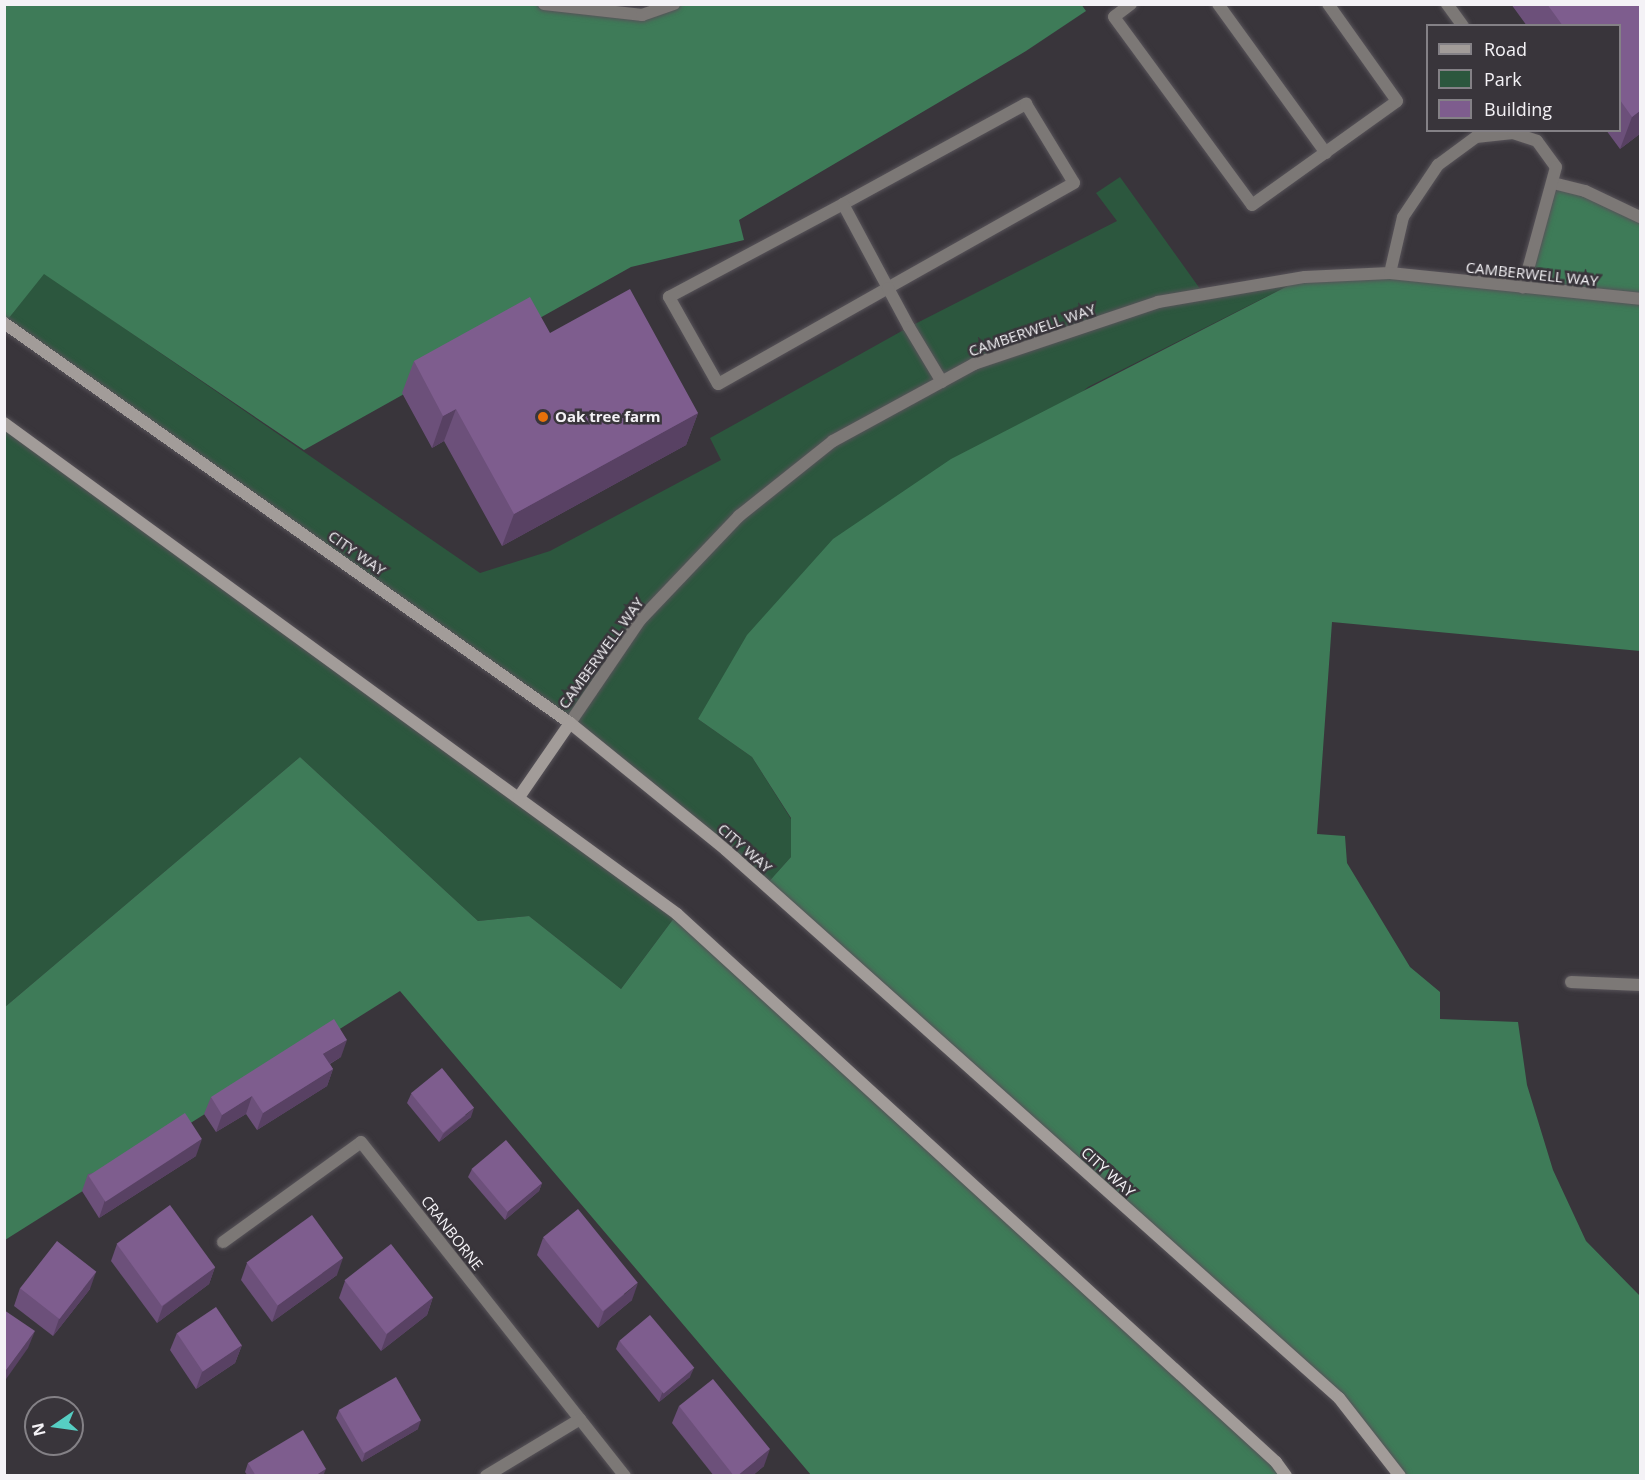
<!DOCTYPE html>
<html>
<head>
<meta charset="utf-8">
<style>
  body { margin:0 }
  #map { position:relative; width:1645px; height:1480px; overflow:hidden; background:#39353b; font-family:"Open Sans",sans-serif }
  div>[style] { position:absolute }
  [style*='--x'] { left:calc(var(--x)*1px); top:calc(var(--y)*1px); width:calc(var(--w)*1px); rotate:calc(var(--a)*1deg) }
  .green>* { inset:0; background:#2c573e }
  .forest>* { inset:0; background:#3e7b58 }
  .roads { filter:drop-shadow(0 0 2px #575359) drop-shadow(0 0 2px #575359) }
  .service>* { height:12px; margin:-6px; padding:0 6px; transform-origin:6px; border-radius:6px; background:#7c7876 }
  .minor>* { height:12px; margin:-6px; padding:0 6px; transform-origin:6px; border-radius:6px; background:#7c7876 }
  .tertiary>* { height:12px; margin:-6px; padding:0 6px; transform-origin:6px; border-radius:6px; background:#7c7876 }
  .secondary>* { height:12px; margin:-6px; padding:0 6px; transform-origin:6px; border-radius:6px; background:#a29c99 }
  .wall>* { inset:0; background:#6c507a }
  .shaded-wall>* { inset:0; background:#584163 }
  .building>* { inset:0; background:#7e5d8e; transform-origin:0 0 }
  .dots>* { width:16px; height:16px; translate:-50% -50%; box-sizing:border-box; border:3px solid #39353b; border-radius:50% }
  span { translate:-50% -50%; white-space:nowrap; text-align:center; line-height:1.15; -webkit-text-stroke:5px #39353b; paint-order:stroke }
  .street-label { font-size:15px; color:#f4f2f6 }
  .poi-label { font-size:15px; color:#f4f2f6; font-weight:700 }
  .left { translate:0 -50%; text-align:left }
  .frame { position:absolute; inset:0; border:6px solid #f4f2f6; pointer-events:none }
  .legend { position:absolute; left:1426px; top:24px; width:195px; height:108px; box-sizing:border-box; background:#39353b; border:2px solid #848186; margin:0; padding:8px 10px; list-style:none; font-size:18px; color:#f4f2f6 }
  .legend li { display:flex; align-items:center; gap:12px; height:30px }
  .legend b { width:30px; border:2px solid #848186 }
  .north { position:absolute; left:24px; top:1396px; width:60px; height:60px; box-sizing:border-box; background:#39353b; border:2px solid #848186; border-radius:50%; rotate:257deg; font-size:16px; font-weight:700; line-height:24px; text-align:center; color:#f4f2f6 }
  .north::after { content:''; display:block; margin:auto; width:21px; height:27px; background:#56cec3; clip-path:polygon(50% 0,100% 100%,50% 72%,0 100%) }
</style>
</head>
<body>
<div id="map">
  <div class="green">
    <div style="clip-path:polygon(1120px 177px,1203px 293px,1305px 277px,1088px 387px,698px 719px,752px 757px,791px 819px,791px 857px,765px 886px,570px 723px,5px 323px,44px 273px,480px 573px,550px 551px,721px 460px,710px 438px,909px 327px,1117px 221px,1096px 193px)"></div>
    <div style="clip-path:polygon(4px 423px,677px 914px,621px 989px,529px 916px,478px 921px,300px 757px,5px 1007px)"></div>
  </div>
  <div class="forest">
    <div style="clip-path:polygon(544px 4px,642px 15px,674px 4px,1081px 4px,1086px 11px,1026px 51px,739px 220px,744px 240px,631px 267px,304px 450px,44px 274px,5px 323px,5px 5px)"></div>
    <div style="clip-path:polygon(1553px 183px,1640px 217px,1640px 651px,1332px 622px,1317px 834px,1345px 836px,1347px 863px,1410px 967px,1440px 992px,1440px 1019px,1518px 1022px,1527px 1085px,1553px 1170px,1586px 1241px,1640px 1296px,1640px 1475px,1400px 1475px,1339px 1398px,765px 886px,791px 857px,791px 818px,752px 757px,698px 719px,747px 635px,833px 539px,951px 459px,1305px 277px,1390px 273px,1523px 288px)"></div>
    <div style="clip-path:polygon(300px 757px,478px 921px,529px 916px,621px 989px,677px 914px,1286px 1475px,811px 1475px,400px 991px,5px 1240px,5px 1007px)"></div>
  </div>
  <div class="roads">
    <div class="service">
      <div style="--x:1131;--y:4;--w:21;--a:143"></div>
      <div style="--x:1114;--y:17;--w:233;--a:53.7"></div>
      <div style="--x:1252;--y:205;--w:178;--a:-35.6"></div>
      <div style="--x:1397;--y:101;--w:119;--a:-125.4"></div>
      <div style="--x:1218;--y:4;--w:184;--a:54.1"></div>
      <div style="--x:1447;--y:4;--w:27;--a:54"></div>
      <div style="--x:1553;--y:183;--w:33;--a:14"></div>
      <div style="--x:1585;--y:191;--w:61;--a:25.3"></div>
      <div style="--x:843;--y:204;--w:209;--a:-28.7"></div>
      <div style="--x:1026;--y:104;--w:92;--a:58.7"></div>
      <div style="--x:1074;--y:183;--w:214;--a:150.6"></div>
      <div style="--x:888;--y:288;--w:195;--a:150.5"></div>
      <div style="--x:718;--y:384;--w:100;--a:-119.4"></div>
      <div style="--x:669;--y:297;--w:197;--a:-28.1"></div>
      <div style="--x:843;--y:204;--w:95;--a:61.8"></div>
      <div style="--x:888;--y:288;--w:44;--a:61.7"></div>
      <div style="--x:909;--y:327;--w:64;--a:59"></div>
      <div style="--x:1390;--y:273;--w:57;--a:-76.9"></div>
      <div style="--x:1403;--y:217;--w:63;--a:-56.1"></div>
      <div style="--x:1438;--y:165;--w:47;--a:-36.4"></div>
      <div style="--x:1476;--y:137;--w:37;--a:-6"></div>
      <div style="--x:1513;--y:133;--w:25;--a:18"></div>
      <div style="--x:1537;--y:141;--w:32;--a:54"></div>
      <div style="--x:1556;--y:167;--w:125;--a:105.3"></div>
      <div style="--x:1571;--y:982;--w:69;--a:2.5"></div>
    </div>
    <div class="minor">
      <div style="--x:570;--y:723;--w:125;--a:-55.8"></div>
      <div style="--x:640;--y:620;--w:144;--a:-46.4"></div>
      <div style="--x:739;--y:516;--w:120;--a:-38.6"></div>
      <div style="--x:833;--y:441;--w:161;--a:-28.6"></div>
      <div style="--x:974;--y:364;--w:194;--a:-18.6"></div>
      <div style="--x:1158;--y:302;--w:149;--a:-9.7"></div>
      <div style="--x:1305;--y:277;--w:85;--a:-2.7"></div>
      <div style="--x:1390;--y:273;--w:251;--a:5.9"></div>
      <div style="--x:223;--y:1242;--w:170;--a:-35.9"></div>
      <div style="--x:361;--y:1142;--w:426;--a:51.7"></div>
      <div style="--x:486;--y:1476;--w:110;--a:-31.2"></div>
    </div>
    <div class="tertiary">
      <div style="--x:544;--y:4;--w:99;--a:6.4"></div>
      <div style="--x:642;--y:15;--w:34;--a:-19"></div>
    </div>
    <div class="secondary">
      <div style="--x:4;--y:323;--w:693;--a:35.25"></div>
      <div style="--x:570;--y:723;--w:201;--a:39.1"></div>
      <div style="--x:726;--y:850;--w:822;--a:41.8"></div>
      <div style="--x:1339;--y:1398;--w:99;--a:52"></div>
      <div style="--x:4;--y:423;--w:833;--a:36.11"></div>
      <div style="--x:677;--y:914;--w:812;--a:42.45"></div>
      <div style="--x:1276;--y:1462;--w:17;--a:54"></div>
      <div style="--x:519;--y:797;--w:90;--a:-55.4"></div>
    </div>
  </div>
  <div class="wall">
    <div style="clip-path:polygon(1511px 4px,1641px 4px,1641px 133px,1620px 149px,1606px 130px,1620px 130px,1620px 26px,1527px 26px)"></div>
    <div style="clip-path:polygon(550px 333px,698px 413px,686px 445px,502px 546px,444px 441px,432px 448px,402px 393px,414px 361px)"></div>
    <div style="clip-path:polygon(341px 1057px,330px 1064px,333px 1069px,327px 1086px,257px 1130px,246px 1114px,216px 1132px,204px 1114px,211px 1097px)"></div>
    <div style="clip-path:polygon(411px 1094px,471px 1117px,439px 1142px,407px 1103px)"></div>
    <div style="clip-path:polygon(196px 1156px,99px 1218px,82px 1191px,88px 1174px)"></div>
    <div style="clip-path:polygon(472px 1169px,542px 1183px,539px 1191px,505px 1220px,468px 1177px)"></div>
    <div style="clip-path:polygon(543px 1238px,632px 1300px,598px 1328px,537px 1255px)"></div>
    <div style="clip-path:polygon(117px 1244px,215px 1267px,209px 1284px,157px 1323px,111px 1261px)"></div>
    <div style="clip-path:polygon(247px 1263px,337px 1275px,272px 1322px,241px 1280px)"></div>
    <div style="clip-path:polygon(345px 1281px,433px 1297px,427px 1315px,381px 1351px,339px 1298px)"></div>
    <div style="clip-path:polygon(20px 1288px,90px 1289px,53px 1336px,14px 1306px)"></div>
    <div style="clip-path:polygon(177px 1333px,242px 1345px,235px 1363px,196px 1389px,170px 1350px)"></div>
    <div style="clip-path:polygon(619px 1341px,690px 1377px,659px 1402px,616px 1349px)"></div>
    <div style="clip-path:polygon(679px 1406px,764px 1466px,752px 1476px,714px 1476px,672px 1423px)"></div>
    <div style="clip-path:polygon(339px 1410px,418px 1429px,362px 1462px,336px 1418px)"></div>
    <div style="clip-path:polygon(248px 1463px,323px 1476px,248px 1476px,245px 1472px)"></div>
  </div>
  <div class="shaded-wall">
    <div style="clip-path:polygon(1641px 110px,1641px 133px,1620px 149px,1632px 117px)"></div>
    <div style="clip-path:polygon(456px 409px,444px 441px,432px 448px,443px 416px)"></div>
    <div style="clip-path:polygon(698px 413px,686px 445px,502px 546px,514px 514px)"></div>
    <div style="clip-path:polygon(347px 1040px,341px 1057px,317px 1071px,323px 1054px)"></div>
    <div style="clip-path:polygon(333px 1069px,327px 1086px,257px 1130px,263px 1113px)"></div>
    <div style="clip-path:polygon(252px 1096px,246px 1114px,216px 1132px,222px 1115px)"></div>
    <div style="clip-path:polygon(474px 1108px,471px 1117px,439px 1142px,443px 1134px)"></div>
    <div style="clip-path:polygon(202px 1139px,196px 1156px,99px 1218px,105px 1200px)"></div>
    <div style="clip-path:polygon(542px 1183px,539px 1191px,505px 1220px,508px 1211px)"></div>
    <div style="clip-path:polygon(343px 1258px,337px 1275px,272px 1322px,278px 1305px)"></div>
    <div style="clip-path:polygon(215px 1267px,209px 1284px,157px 1323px,163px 1306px)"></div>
    <div style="clip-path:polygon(96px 1272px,90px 1289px,53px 1336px,59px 1319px)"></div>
    <div style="clip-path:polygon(638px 1283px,632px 1300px,598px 1328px,604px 1311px)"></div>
    <div style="clip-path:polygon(433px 1297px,427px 1315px,381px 1351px,387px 1334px)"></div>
    <div style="clip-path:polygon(35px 1331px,28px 1348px,4px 1382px,4px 1373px)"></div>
    <div style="clip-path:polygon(242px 1345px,235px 1363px,196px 1389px,202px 1372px)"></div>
    <div style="clip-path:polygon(694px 1368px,690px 1377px,659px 1402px,662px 1393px)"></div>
    <div style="clip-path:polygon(421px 1420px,418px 1429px,362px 1462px,365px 1453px)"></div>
    <div style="clip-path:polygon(770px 1449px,764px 1466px,752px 1476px,737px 1476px)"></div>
    <div style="clip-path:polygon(326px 1469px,323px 1476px,315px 1476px)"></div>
  </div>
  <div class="building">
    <div style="clip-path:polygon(1547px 4px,1641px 4px,1641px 110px,1632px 117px,1620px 100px,1620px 26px,1563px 26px)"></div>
    <div style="clip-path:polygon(630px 289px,698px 413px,514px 514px,456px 409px,443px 416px,414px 361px,530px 297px,550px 333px)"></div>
    <div style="clip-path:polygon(334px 1019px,347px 1040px,323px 1054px,333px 1069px,263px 1113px,252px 1096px,222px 1115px,211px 1097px)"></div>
    <div style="left:442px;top:1068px;width:51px;height:40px;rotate:51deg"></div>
    <div style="left:185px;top:1113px;width:31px;height:115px;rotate:57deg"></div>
    <div style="left:506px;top:1140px;width:56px;height:45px;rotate:50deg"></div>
    <div style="left:170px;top:1205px;width:77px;height:66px;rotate:54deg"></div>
    <div style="left:578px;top:1209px;width:95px;height:45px;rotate:51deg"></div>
    <div style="left:312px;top:1215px;width:53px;height:81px;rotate:54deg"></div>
    <div style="left:57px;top:1241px;width:50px;height:60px;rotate:38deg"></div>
    <div style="left:391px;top:1244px;width:68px;height:59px;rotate:52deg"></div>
    <div style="left:216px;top:1307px;width:46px;height:47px;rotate:56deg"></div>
    <div style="clip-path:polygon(4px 1310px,35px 1331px,4px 1373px)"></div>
    <div style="left:650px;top:1315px;width:69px;height:40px;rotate:50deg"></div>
    <div style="left:396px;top:1377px;width:50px;height:66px;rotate:60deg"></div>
    <div style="clip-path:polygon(713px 1379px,770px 1449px,737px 1476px,734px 1476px,679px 1406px)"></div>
    <div style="clip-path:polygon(303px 1430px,326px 1469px,315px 1476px,256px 1476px,248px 1463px)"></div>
  </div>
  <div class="dots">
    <div style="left:543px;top:417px;background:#e8710a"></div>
  </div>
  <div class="street-label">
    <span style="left:1532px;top:274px;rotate:6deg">CAMBERWELL WAY</span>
    <span style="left:1032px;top:330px;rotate:-19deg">CAMBERWELL WAY</span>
    <span style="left:357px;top:553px;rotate:35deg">CITY WAY</span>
    <span style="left:601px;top:653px;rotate:-54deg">CAMBERWELL WAY</span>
    <span style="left:745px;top:848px;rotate:41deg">CITY WAY</span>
    <span style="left:1108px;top:1172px;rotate:42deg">CITY WAY</span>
    <span style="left:452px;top:1233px;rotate:52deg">CRANBORNE</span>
  </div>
  <div class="poi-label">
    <span class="left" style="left:555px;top:417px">Oak tree farm</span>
  </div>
  <div class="frame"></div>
  <ul class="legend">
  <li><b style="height:8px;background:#a29c99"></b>Road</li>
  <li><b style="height:16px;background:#2c573e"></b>Park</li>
  <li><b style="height:16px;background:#7e5d8e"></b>Building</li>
  </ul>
  <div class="north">N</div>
</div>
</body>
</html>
